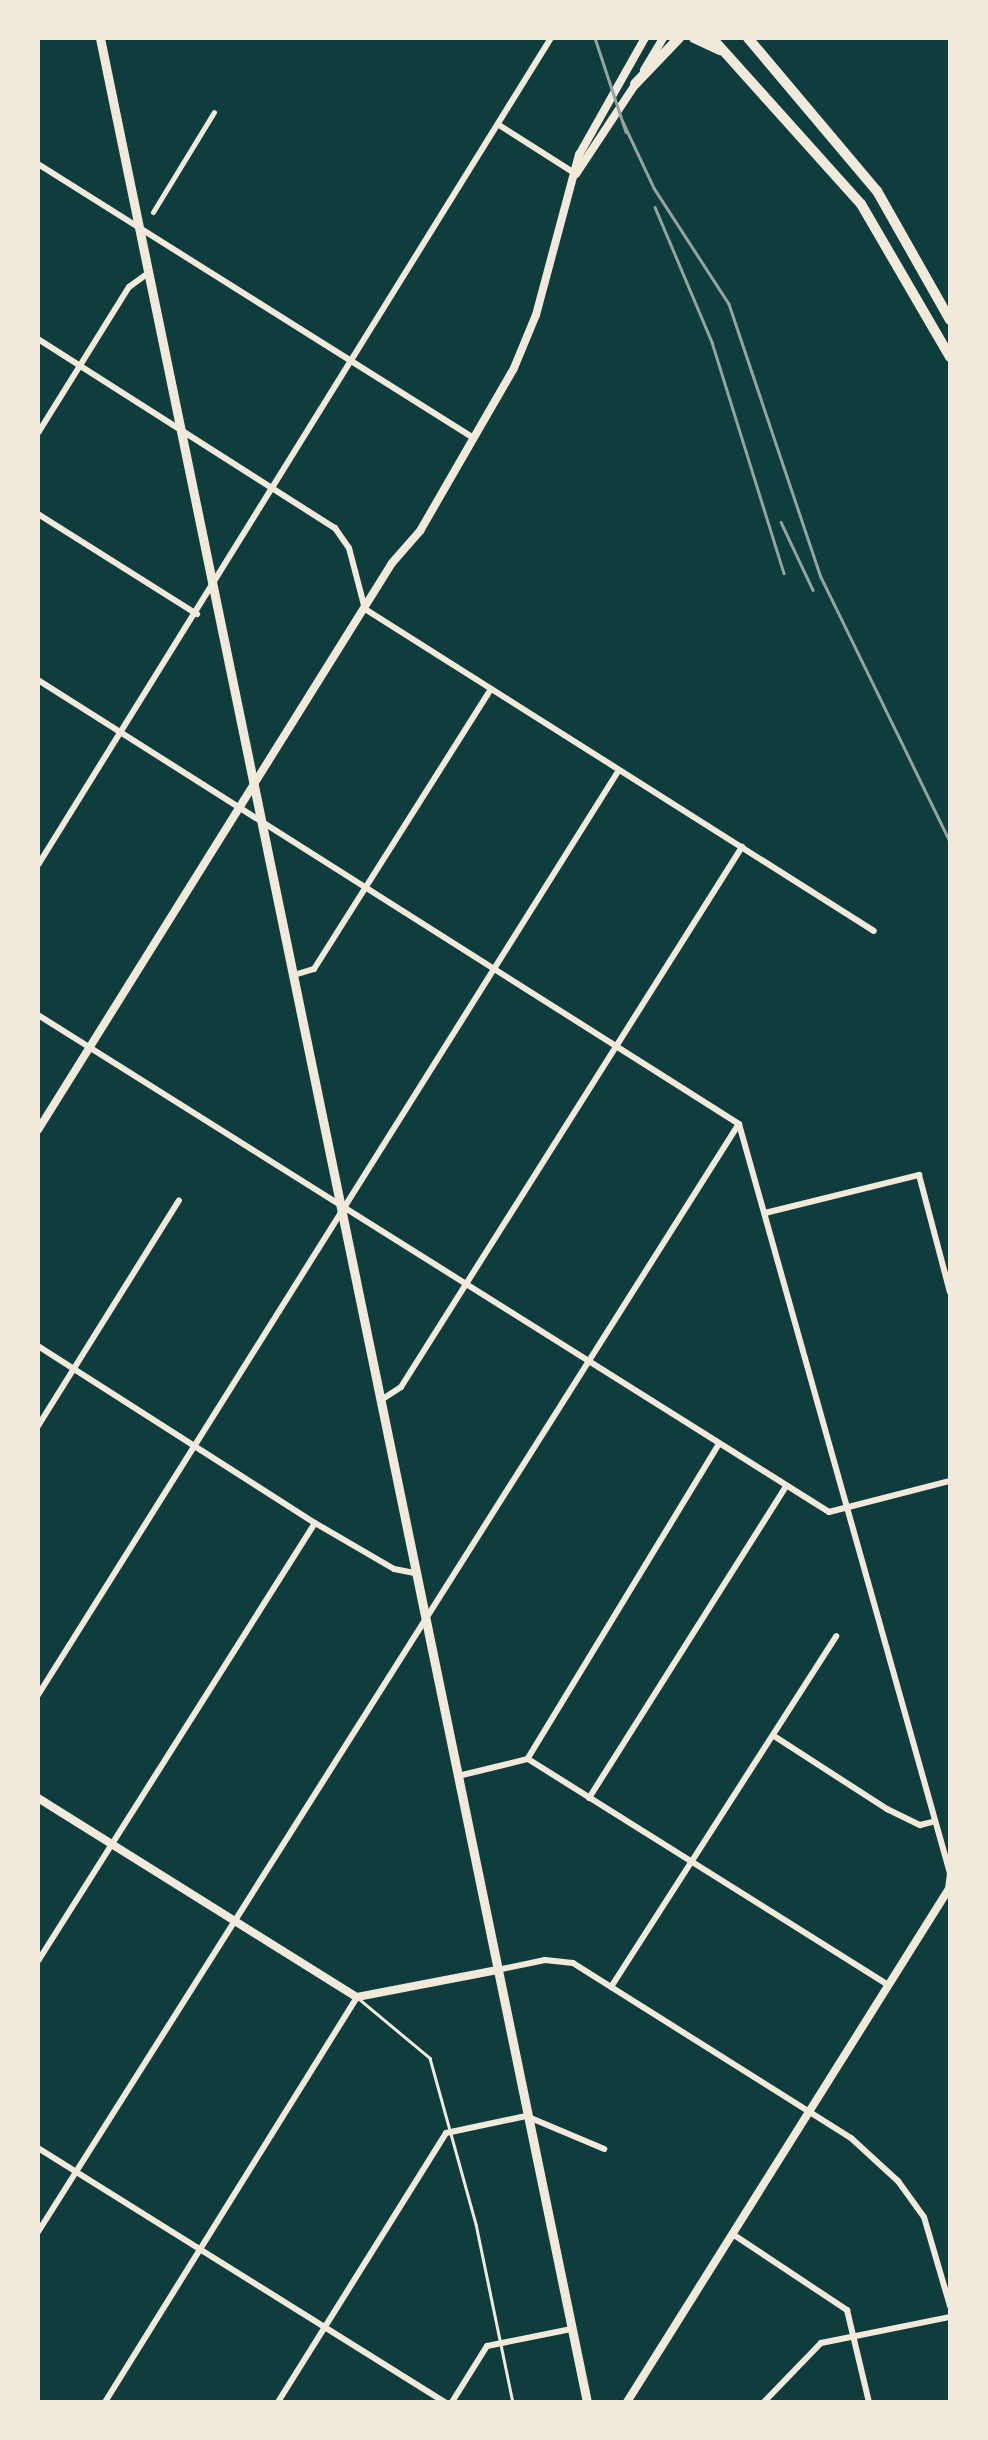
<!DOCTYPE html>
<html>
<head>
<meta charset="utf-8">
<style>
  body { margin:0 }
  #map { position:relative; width:988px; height:2440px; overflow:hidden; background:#0f3d3e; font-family:Mulish,sans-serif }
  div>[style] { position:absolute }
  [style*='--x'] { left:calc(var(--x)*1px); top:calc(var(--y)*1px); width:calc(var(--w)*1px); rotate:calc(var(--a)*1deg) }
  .service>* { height:2.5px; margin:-1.25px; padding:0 1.25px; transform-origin:1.25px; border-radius:1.25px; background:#f1e9da }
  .pedestrian>* { height:5px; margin:-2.5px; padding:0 2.5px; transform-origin:2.5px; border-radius:2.5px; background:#f1e9da }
  .minor>* { height:6px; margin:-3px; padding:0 3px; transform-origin:3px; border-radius:3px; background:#f1e9da }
  .tertiary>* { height:8px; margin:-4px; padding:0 4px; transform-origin:4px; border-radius:4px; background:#f1e9da }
  .secondary>* { height:9px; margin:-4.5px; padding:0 4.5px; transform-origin:4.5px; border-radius:4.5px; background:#f1e9da }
  .trunk>* { height:10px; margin:-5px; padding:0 5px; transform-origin:5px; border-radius:5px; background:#f1e9da }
  .rail>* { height:2.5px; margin:-1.25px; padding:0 1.25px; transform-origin:1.25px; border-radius:1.25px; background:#97a49c }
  span { translate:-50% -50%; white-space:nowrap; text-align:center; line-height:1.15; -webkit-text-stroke:10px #f1e9da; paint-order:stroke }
  .frame { position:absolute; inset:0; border:40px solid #f1e9da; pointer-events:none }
</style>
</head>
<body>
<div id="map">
  <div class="service">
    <div style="--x:358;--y:1998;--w:94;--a:39.8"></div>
    <div style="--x:430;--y:2058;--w:172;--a:74.5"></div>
    <div style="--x:476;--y:2224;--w:182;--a:78.3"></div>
  </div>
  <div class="pedestrian">
    <div style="--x:153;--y:212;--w:117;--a:-58.6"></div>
  </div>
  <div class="minor">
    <div style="--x:499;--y:125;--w:91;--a:32.5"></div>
    <div style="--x:38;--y:164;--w:513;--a:32.17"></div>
    <div style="--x:38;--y:339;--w:352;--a:32.5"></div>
    <div style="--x:335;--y:528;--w:24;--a:55"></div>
    <div style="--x:349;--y:548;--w:63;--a:75.3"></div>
    <div style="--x:365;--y:609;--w:602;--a:32.32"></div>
    <div style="--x:38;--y:433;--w:172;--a:-58.1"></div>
    <div style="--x:129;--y:287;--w:24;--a:-36"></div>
    <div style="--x:38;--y:514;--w:188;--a:32.2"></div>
    <div style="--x:38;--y:680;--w:830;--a:32.35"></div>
    <div style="--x:739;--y:1124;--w:778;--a:74.27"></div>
    <div style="--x:950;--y:1873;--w:16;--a:97"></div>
    <div style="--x:38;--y:865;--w:973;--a:-58.19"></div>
    <div style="--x:294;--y:975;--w:21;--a:-17"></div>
    <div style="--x:314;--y:969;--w:331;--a:-57.7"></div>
    <div style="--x:38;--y:1015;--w:934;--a:32.14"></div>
    <div style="--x:829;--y:1512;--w:125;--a:-14.4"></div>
    <div style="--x:765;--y:1213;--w:159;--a:-13.9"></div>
    <div style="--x:919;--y:1175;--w:121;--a:75.2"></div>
    <div style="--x:38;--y:1346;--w:329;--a:32.6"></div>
    <div style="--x:315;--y:1523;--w:91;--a:30.2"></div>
    <div style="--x:394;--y:1569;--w:21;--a:11"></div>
    <div style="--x:381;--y:1400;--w:24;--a:-33"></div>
    <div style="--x:401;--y:1387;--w:639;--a:-57.73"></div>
    <div style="--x:38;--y:1426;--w:266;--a:-58"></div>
    <div style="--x:38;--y:1695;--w:1092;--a:-57.87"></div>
    <div style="--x:774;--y:1736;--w:135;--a:32.9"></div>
    <div style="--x:887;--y:1809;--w:37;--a:26"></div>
    <div style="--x:920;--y:1825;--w:12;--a:-14"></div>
    <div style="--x:528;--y:1758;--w:368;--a:-58.7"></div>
    <div style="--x:458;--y:1776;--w:72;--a:-13.7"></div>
    <div style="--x:528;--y:1759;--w:425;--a:32.1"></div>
    <div style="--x:589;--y:1798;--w:369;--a:-57.7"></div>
    <div style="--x:38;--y:1961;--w:518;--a:-57.69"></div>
    <div style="--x:497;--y:1970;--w:49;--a:-11.8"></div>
    <div style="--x:545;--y:1960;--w:28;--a:6"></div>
    <div style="--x:573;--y:1963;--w:328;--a:32.2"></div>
    <div style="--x:851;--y:2138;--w:64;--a:42.5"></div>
    <div style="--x:898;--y:2181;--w:44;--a:54.2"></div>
    <div style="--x:924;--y:2217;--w:93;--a:73.7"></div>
    <div style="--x:611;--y:1987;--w:417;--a:-57.3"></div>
    <div style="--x:38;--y:2148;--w:480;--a:32"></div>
    <div style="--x:38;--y:2232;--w:1310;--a:-57.69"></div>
    <div style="--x:734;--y:2235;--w:136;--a:33.6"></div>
    <div style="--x:847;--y:2310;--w:95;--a:76.6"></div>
    <div style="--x:105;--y:2402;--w:477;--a:-58.1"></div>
    <div style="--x:278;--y:2402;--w:317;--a:-58"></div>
    <div style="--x:446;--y:2133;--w:82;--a:-12"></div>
    <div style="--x:526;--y:2116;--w:85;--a:22.9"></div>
    <div style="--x:452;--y:2402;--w:66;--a:-58"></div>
    <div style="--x:487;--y:2346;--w:86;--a:-11.4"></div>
    <div style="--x:764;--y:2402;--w:82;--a:-46"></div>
    <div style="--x:821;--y:2343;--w:132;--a:-11.4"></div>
  </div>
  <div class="tertiary">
    <div style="--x:644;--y:70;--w:37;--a:-59"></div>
    <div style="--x:576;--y:174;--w:110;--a:-56.5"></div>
    <div style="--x:38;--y:1130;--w:668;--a:-58.02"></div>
    <div style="--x:392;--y:563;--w:43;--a:-48.8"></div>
    <div style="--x:420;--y:531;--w:188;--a:-60"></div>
    <div style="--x:514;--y:368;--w:57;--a:-67.5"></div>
    <div style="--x:536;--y:315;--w:166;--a:-75"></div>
    <div style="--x:579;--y:155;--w:134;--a:-60.6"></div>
    <div style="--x:38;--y:1798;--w:376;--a:32"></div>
    <div style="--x:357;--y:1997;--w:143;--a:-10.9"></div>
    <div style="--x:627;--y:2402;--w:608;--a:-57.9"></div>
  </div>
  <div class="secondary">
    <div style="--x:100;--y:38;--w:2414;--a:78.36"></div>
  </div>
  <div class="trunk">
    <div style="--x:694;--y:38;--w:29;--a:25"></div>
    <div style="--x:712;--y:38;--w:223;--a:48.1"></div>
    <div style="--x:861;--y:204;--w:177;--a:59.8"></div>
    <div style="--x:748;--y:38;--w:200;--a:49.9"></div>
    <div style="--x:877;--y:191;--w:148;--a:60.5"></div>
    <div style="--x:635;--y:84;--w:64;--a:-46.3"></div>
  </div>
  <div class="rail">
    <div style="--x:595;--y:38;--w:99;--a:71.7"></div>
    <div style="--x:623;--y:122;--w:73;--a:64.8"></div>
    <div style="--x:654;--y:188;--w:138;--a:57.1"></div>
    <div style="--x:729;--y:304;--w:288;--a:71.4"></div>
    <div style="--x:821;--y:577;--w:294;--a:64"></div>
    <div style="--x:655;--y:207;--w:147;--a:67.1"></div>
    <div style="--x:712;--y:342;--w:242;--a:72.7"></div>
    <div style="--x:781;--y:522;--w:75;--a:64.8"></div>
  </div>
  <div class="frame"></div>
</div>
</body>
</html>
